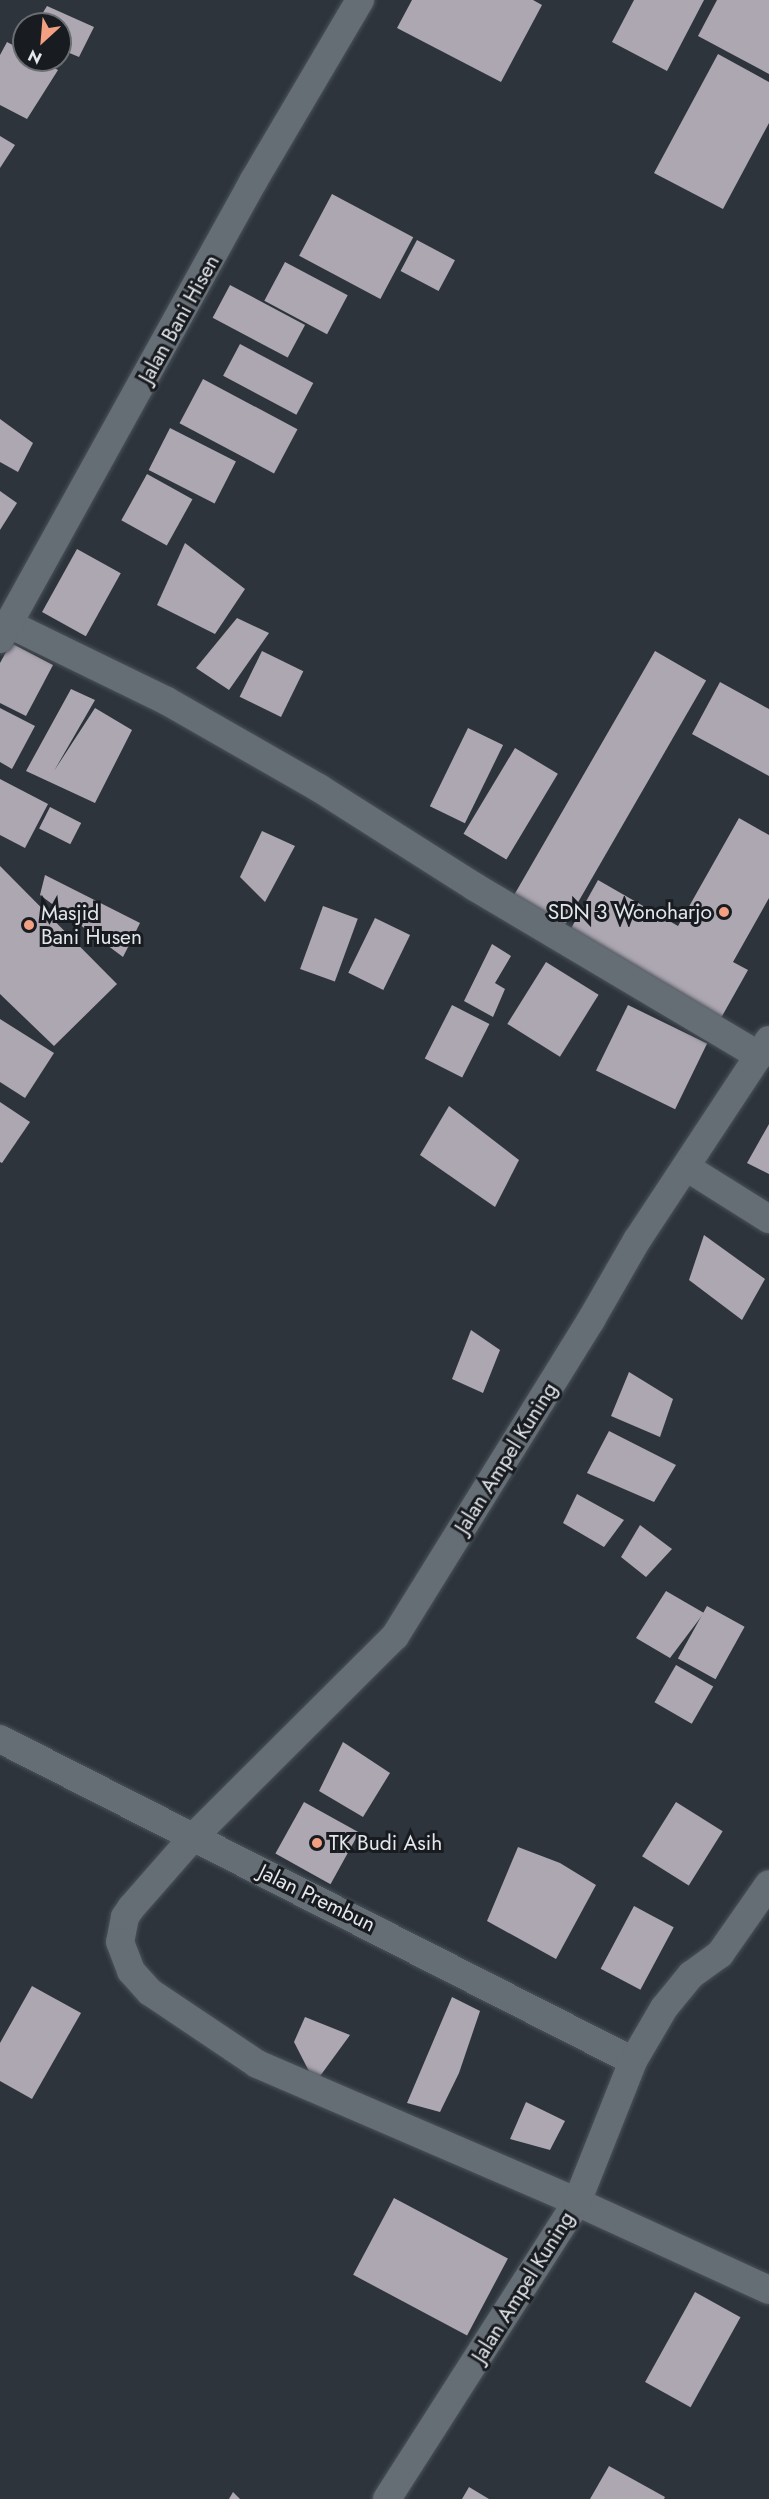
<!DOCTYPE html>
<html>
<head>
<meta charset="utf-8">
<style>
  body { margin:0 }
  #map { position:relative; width:769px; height:2499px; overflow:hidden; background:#2d343c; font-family:Jost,sans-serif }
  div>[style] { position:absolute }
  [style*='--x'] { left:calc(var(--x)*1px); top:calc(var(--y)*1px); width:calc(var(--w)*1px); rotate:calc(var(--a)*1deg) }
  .building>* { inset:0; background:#ada7b2; transform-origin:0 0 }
  .roads { filter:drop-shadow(0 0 2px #4b5158) drop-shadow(0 0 2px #4b5158) }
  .minor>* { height:28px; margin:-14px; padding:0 14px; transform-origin:14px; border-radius:14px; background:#656d75 }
  .dots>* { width:16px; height:16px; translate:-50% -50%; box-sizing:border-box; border:3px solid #181b1f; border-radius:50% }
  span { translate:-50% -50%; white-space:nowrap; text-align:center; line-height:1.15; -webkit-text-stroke:6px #181b1f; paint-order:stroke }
  .street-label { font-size:21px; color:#e4e8ed }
  .poi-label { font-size:21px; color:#e4e8ed }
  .right { translate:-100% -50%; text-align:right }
  .left { translate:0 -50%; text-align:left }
  .north { position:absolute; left:12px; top:12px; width:60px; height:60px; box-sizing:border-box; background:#181b1f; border:2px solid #6a6d71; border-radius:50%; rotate:206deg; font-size:16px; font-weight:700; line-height:24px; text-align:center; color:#e4e8ed }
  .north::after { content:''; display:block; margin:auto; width:21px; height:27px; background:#f2a081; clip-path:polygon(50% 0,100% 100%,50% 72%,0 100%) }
</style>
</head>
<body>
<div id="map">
  <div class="building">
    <div style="clip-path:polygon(412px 0,533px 0,542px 5px,501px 82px,397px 28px)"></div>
    <div style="clip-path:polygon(634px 0,704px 0,667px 71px,612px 42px)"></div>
    <div style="clip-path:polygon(717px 0,769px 0,769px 74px,698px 36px)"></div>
    <div style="clip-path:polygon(47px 6px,94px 27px,79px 57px,60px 49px,60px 24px,36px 24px)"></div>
    <div style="clip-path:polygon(7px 42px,24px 51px,24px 60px,40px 60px,58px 70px,27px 119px,0 105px,0 55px)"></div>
    <div style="clip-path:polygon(718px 54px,769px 82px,769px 123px,723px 209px,654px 173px)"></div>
    <div style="clip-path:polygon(0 136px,15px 145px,0 168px)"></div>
    <div style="left:332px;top:194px;width:92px;height:70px;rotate:28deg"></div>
    <div style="left:417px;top:240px;width:43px;height:35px;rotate:28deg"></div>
    <div style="left:285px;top:262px;width:71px;height:44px;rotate:28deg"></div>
    <div style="left:230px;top:285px;width:85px;height:37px;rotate:28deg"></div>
    <div style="left:240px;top:344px;width:83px;height:36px;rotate:28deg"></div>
    <div style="left:203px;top:379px;width:107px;height:50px;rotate:28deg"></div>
    <div style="clip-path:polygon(0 419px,33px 443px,18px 472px,0 462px)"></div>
    <div style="left:170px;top:428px;width:74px;height:47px;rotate:27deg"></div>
    <div style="left:147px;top:474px;width:52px;height:53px;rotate:29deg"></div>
    <div style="clip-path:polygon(0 491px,17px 503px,0 530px)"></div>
    <div style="clip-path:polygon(185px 543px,245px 589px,215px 634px,157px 605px)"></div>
    <div style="left:77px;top:549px;width:50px;height:72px;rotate:29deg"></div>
    <div style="clip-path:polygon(237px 618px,269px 633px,229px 690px,196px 668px)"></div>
    <div style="clip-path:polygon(11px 643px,53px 665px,26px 716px,0 703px,0 663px)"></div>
    <div style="left:262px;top:651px;width:46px;height:51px;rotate:26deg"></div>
    <div style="left:655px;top:651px;width:59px;height:287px;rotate:30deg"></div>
    <div style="clip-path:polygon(720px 682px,769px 709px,769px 776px,692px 734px)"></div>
    <div style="clip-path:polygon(71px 689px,95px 700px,54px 771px,95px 708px,132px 730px,95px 803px,26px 771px)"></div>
    <div style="clip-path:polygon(0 708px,35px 726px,12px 769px,0 762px)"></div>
    <div style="left:468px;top:728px;width:39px;height:87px;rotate:26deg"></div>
    <div style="left:515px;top:748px;width:50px;height:100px;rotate:31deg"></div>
    <div style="clip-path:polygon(0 779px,48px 804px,25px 848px,0 835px)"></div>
    <div style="left:50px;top:807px;width:35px;height:24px;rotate:27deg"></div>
    <div style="clip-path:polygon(739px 818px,769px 835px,769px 898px,733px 962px,748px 970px,721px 1018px,569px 932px,598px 880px,678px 926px)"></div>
    <div style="clip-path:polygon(262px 831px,295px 846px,265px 902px,240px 877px)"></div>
    <div style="clip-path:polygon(0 866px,117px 984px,54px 1046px,0 994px)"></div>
    <div style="clip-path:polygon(45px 875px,140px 923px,123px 957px,40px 895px)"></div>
    <div style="left:323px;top:906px;width:37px;height:67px;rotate:20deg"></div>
    <div style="left:375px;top:918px;width:39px;height:61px;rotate:26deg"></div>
    <div style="clip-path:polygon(492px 944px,511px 956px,495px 983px,505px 989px,493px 1017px,464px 1001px)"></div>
    <div style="left:546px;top:962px;width:62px;height:73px;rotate:32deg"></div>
    <div style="left:452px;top:1005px;width:42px;height:60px;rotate:27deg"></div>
    <div style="left:628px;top:1005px;width:88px;height:73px;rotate:26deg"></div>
    <div style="clip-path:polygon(0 1019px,54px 1053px,25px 1098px,0 1082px)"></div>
    <div style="clip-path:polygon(0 1102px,30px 1122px,2px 1163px,0 1162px)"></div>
    <div style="clip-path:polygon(449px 1106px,519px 1160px,495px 1207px,420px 1155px)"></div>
    <div style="clip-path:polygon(769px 1124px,769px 1174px,747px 1163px)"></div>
    <div style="clip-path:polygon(704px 1235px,765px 1279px,742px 1320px,689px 1280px)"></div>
    <div style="clip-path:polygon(471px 1330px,500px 1350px,483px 1393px,452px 1379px)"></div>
    <div style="clip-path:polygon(629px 1372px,673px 1399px,660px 1437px,611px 1416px)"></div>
    <div style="clip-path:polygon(609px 1431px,676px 1465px,654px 1502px,587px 1473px)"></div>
    <div style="clip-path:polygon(577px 1494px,624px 1520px,604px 1547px,563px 1523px)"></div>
    <div style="clip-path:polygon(640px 1525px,672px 1549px,646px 1577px,621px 1557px)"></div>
    <div style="clip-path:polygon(666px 1591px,704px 1613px,670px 1658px,636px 1638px)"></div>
    <div style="left:707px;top:1606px;width:43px;height:60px;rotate:29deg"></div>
    <div style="left:676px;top:1665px;width:43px;height:43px;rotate:30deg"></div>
    <div style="clip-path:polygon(343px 1742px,390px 1773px,363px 1817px,319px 1791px)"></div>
    <div style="left:304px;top:1802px;width:63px;height:59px;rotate:29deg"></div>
    <div style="left:676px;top:1802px;width:55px;height:64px;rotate:32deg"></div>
    <div style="clip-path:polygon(518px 1847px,560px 1863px,596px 1885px,556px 1959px,487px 1921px)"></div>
    <div style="left:634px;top:1906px;width:45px;height:71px;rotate:28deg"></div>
    <div style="clip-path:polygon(32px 1986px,81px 2013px,32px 2099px,0 2081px,0 2043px)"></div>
    <div style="clip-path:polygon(452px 1997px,480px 2011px,459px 2073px,440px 2112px,407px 2103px)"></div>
    <div style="clip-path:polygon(305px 2017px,350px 2035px,315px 2083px,294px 2042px)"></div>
    <div style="clip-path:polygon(526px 2102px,565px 2121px,550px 2150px,510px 2139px)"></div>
    <div style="left:394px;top:2198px;width:129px;height:87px;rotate:28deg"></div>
    <div style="left:695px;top:2292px;width:52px;height:103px;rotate:29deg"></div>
    <div style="clip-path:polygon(609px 2466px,665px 2497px,664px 2499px,590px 2499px)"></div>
    <div style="clip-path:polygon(469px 2487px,489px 2499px,462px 2499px)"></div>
    <div style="clip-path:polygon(233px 2492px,240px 2499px,229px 2499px)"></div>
  </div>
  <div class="roads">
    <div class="minor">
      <div style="--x:9;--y:624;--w:176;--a:26"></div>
      <div style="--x:167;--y:701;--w:175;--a:29.8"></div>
      <div style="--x:319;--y:788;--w:185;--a:32.4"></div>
      <div style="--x:475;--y:887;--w:331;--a:30.7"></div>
      <div style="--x:0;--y:639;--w:525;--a:-61.04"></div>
      <div style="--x:254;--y:180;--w:209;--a:-59.5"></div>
      <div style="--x:769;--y:1040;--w:240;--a:123.4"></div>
      <div style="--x:637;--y:1240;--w:92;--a:119.9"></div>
      <div style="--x:591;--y:1320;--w:372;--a:121.8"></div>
      <div style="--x:395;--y:1636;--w:284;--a:135.1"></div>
      <div style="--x:194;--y:1836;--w:96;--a:131.2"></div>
      <div style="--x:131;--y:1908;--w:11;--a:124"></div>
      <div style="--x:125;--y:1917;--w:25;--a:101"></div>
      <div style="--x:120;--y:1942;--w:31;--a:69"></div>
      <div style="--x:131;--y:1971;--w:28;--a:48"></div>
      <div style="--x:150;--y:1992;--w:129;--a:33.9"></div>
      <div style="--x:257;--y:2064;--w:348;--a:23.3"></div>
      <div style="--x:577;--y:2202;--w:211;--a:24.6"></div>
      <div style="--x:686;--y:1167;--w:98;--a:32.1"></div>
      <div style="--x:0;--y:1739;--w:710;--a:26.96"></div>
      <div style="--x:387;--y:2499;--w:353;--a:-57.4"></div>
      <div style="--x:577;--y:2202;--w:152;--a:-68.3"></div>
      <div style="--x:633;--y:2061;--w:61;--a:-59.7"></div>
      <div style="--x:664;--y:2008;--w:43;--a:-50.7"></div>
      <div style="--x:691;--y:1975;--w:36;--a:-36"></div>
      <div style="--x:720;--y:1954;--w:85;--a:-55"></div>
    </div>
  </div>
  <div class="dots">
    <div style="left:724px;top:912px;background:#f2a081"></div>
    <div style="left:29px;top:925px;background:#f2a081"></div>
    <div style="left:317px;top:1843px;background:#f2a081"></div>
  </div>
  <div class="street-label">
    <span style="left:179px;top:319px;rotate:-61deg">Jalan Bani Hisen</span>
    <span style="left:506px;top:1458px;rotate:-58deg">Jalan Ampel Kuning</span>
    <span style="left:317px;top:1898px;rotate:26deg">Jalan Prembun</span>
    <span style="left:523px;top:2287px;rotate:-58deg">Jalan Ampel Kuning</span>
  </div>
  <div class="poi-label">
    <span class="right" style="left:712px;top:912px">SDN 3 Wonoharjo</span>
    <span class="left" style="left:41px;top:925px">Masjid<br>Bani Husen</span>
    <span class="left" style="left:329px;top:1843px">TK Budi Asih</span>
  </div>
  <div class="north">N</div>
</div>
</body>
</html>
